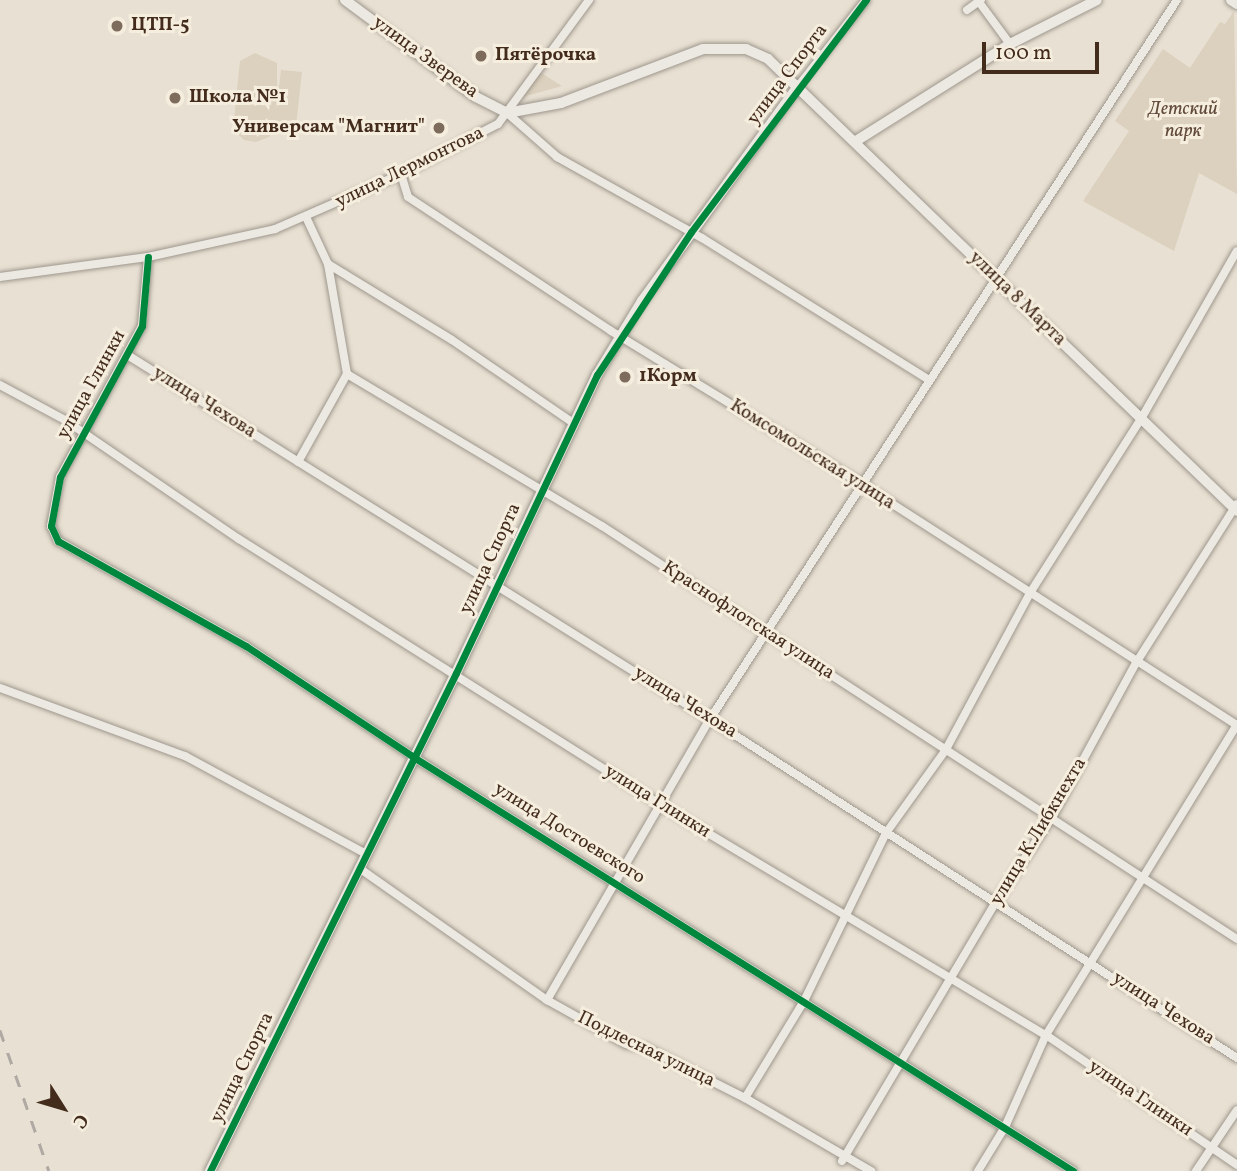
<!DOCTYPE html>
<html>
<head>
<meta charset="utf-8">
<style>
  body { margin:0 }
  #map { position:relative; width:1237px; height:1171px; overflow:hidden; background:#e8e0d2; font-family:Vollkorn,serif }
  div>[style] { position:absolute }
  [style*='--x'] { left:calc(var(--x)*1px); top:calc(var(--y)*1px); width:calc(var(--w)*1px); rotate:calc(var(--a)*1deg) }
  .green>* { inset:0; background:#dcd1be }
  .roads { filter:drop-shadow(0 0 2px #9e978d) drop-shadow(0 0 2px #9e978d) }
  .street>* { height:8px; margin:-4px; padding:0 4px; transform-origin:4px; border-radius:4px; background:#ece8e2 }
  .secondary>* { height:10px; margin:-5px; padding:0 5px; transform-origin:5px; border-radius:5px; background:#ece8e2 }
  .rail>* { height:2.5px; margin-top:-1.25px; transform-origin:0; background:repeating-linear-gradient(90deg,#aea9a2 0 12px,transparent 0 24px) }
  .cycleway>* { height:7px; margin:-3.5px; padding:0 3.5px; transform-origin:3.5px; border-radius:3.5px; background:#00873e }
  .dots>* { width:19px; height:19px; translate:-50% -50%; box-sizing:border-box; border:4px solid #f5eddd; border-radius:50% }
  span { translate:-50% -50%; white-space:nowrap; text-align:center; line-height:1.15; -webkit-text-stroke:6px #f5eddd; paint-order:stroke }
  .poi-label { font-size:19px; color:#442c1d; font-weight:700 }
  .left { translate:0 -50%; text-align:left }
  .right { translate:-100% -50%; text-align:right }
  .street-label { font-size:19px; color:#442c1d }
  .park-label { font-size:19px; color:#614a3a; font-style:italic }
  .north { position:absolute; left:28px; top:1073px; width:70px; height:70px; -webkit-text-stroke:5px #f5eddd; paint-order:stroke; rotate:127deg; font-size:19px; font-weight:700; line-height:28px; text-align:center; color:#442c1d }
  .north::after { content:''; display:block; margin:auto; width:24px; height:32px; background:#442c1d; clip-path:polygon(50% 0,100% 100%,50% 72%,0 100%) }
  .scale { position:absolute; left:982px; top:42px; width:117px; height:32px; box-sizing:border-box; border:4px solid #442c1d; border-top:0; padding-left:9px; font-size:21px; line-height:24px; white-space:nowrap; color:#442c1d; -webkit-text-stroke:5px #f5eddd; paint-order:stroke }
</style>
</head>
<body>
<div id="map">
  <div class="green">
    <div style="clip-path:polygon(1234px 11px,1237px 194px,1199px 173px,1174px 251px,1083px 201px,1129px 131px,1115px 121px,1163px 49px,1190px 68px,1220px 22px,1225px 24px)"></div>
    <div style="clip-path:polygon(255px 53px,277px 63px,277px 103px,281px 70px,302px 72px,295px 134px,274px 132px,274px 128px,269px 137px,256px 142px,244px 140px,233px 129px,240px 61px)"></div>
    <div style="clip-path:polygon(538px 71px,562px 86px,519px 98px)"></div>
  </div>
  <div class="roads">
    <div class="street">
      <div style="--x:979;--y:2;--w:52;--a:53.6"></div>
      <div style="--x:967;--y:10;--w:17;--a:-36"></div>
      <div style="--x:799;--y:85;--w:108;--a:-51.8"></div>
      <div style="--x:507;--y:113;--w:67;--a:41.3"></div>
      <div style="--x:557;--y:157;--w:166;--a:29.2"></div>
      <div style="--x:702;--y:238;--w:266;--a:32"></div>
      <div style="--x:401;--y:174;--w:24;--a:73"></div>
      <div style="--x:408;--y:197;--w:243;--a:33.4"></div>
      <div style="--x:611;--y:331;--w:295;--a:31.4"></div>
      <div style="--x:863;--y:485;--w:444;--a:32.7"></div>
      <div style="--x:306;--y:217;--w:52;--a:64.9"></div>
      <div style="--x:328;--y:264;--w:145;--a:31.5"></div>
      <div style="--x:452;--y:340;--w:147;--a:34.4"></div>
      <div style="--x:148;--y:257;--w:69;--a:95"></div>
      <div style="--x:142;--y:326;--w:172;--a:118.5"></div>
      <div style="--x:60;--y:477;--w:50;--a:100.4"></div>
      <div style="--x:51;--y:526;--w:17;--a:65"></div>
      <div style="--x:58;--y:541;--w:215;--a:29.2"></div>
      <div style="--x:246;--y:646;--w:203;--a:33.5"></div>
      <div style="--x:415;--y:758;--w:777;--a:32.11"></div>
      <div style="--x:328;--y:264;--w:112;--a:80.2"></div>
      <div style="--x:347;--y:374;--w:297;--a:30.8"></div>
      <div style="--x:602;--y:526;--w:757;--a:33.04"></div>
      <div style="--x:0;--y:277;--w:149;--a:-7.7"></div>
      <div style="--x:148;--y:257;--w:130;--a:-12.4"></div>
      <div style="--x:275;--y:229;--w:137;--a:-23.6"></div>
      <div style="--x:401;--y:174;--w:109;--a:-27.3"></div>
      <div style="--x:498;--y:124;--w:154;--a:-53.7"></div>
      <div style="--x:129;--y:356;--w:685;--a:32"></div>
      <div style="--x:710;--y:719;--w:627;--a:32.75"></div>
      <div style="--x:0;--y:385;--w:74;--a:28.3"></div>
      <div style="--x:65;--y:420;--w:211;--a:34.4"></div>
      <div style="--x:239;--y:539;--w:499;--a:32.2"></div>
      <div style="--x:661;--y:805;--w:448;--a:30.9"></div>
      <div style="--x:1046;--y:1035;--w:231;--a:34.2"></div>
      <div style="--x:298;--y:462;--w:101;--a:-60.9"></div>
      <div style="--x:0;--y:688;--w:197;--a:20.2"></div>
      <div style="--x:185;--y:756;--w:206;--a:28.4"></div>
      <div style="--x:359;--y:868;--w:230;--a:35.1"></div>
      <div style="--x:547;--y:1000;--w:90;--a:29.1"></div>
      <div style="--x:626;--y:1044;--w:20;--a:11"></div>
      <div style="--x:646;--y:1048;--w:111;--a:26.8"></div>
      <div style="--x:745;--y:1098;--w:146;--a:30.1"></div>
      <div style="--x:547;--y:1000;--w:325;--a:-59.9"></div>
      <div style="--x:710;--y:719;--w:857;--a:-57"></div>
      <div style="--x:745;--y:1098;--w:114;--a:-58.7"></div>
      <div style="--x:804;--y:1001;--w:187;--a:-64"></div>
      <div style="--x:886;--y:833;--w:101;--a:-54.3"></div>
      <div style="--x:945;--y:751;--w:179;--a:-61.7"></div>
      <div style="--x:1030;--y:593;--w:206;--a:-57.5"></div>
      <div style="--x:1141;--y:419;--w:193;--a:-60.3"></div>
      <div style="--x:842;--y:1161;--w:301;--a:-59.3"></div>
      <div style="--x:996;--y:902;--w:104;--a:-56.8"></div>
      <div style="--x:1053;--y:815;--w:173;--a:-61.4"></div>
      <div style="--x:1136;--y:663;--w:188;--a:-57.6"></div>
      <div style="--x:978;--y:1171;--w:52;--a:-58.5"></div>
      <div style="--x:1005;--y:1127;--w:101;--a:-66"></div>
      <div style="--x:1046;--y:1035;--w:365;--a:-58.4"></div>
      <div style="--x:1196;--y:1171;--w:73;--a:-56.1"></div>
    </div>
    <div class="secondary">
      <div style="--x:345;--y:0;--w:163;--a:36.5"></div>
      <div style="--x:476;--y:97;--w:35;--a:27"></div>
      <div style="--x:507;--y:113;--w:55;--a:-10.5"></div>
      <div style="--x:561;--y:103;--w:152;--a:-20.8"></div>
      <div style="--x:703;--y:49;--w:43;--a:0"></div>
      <div style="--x:746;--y:49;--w:24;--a:24"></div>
      <div style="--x:768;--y:59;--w:651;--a:43.94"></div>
      <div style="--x:1231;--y:0;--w:7;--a:34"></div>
      <div style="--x:856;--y:141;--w:182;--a:-32.2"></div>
      <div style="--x:1010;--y:44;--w:97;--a:-26.8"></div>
      <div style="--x:210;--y:1171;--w:555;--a:-63.71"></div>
      <div style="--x:456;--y:673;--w:330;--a:-64.7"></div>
      <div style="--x:597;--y:375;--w:87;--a:-58.7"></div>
      <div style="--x:642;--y:301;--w:267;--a:-54"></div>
    </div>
  </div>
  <div class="rail">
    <div style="--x:0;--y:1030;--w:149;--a:70.8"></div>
  </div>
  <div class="cycleway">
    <div style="--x:148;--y:257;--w:69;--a:95"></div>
    <div style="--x:142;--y:326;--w:172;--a:118.5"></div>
    <div style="--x:60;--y:477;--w:50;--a:100.4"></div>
    <div style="--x:51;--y:526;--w:17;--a:65"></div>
    <div style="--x:58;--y:541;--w:215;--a:29.2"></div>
    <div style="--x:246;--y:646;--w:203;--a:33.5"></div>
    <div style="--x:415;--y:758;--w:777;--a:32.11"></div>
    <div style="--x:210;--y:1171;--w:555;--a:-63.71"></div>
    <div style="--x:456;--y:673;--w:330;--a:-64.7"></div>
    <div style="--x:597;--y:375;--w:171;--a:-56.7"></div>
    <div style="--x:691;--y:232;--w:291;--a:-53"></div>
  </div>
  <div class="dots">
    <div style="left:117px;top:26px;background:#7d6b5c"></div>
    <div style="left:481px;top:56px;background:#7d6b5c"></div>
    <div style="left:175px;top:98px;background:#7d6b5c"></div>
    <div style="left:439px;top:128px;background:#7d6b5c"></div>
    <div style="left:625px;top:377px;background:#7d6b5c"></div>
  </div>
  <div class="poi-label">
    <span class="left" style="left:131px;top:26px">ЦТП-5</span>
    <span class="left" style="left:495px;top:56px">Пятёрочка</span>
    <span class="left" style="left:189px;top:98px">Школа №1</span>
    <span class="right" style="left:425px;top:128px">Универсам "Магнит"</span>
    <span class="left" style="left:639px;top:377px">1Корм</span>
  </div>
  <div class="street-label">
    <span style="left:425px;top:58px;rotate:36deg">улица Зверева</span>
    <span style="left:788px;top:75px;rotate:-53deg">улица Спорта</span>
    <span style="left:410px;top:168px;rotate:-26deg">улица Лермонтова</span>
    <span style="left:1017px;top:299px;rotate:44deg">улица 8 Марта</span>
    <span style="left:92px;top:385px;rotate:-61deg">улица Глинки</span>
    <span style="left:204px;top:403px;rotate:32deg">улица Чехова</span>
    <span style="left:812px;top:455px;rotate:32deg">Комсомольская улица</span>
    <span style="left:491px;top:559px;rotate:-65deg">улица Спорта</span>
    <span style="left:748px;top:621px;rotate:33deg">Краснофлотская улица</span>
    <span style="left:685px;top:703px;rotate:32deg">улица Чехова</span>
    <span style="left:657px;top:802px;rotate:32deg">улица Глинки</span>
    <span style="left:1039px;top:832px;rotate:-59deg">улица К.Либкнехта</span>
    <span style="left:569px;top:834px;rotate:32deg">улица Достоевского</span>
    <span style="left:1163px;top:1009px;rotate:33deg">улица Чехова</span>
    <span style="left:646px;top:1050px;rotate:26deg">Подлесная улица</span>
    <span style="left:243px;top:1068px;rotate:-64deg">улица Спорта</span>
    <span style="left:1140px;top:1099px;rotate:34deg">улица Глинки</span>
  </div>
  <div class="park-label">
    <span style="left:1183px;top:121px">Детский<br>парк</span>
  </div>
  <div class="north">С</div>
  <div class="scale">100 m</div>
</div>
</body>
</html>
